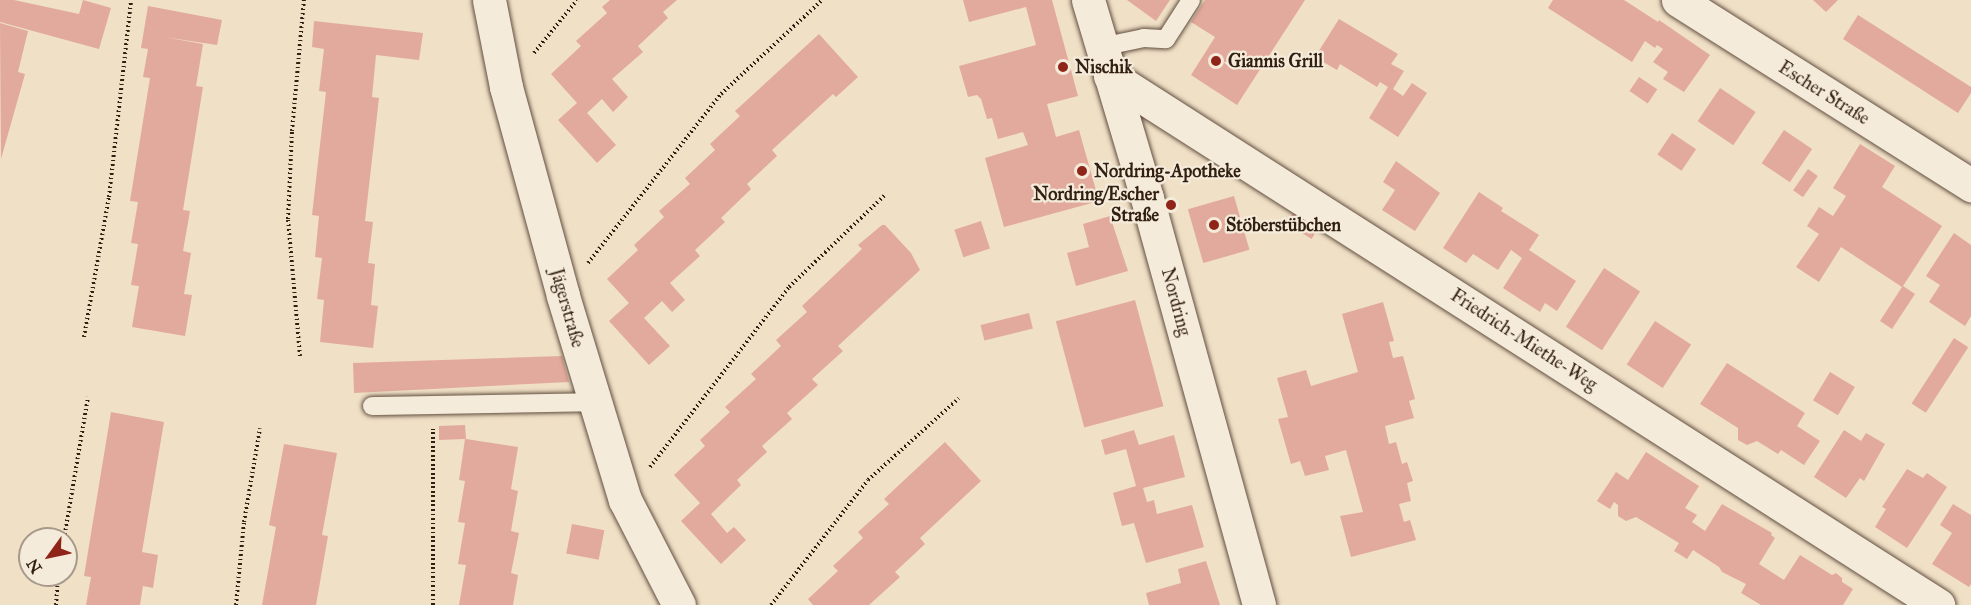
<!DOCTYPE html>
<html>
<head>
<meta charset="utf-8">
<style>
  body { margin:0 }
  #map { position:relative; width:1971px; height:605px; overflow:hidden; background:#f0e0c6; font-family:"IM FELL Great Primer",serif }
  div>[style] { position:absolute }
  [style*='--x'] { left:calc(var(--x)*1px); top:calc(var(--y)*1px); width:calc(var(--w)*1px); rotate:calc(var(--a)*1deg) }
  .building>* { inset:0; background:#e2aa9c; transform-origin:0 0 }
  .path>* { height:4px; margin-top:-2px; transform-origin:0; background:repeating-linear-gradient(90deg,#321f14 0 1.5px,transparent 0 4.5px) }
  .roads { filter:drop-shadow(0 0 2px #624f40) drop-shadow(0 0 2px #624f40) }
  .service>* { height:18px; margin:-9px; padding:0 9px; transform-origin:9px; border-radius:9px; background:#f5ebda }
  .minor>* { height:33px; margin:-16.5px; padding:0 16.5px; transform-origin:16.5px; border-radius:16.5px; background:#f5ebda }
  .dots>* { width:16px; height:16px; translate:-50% -50%; box-sizing:border-box; border:3px solid #f5ebda; border-radius:50% }
  span { translate:-50% -50%; white-space:nowrap; text-align:center; line-height:1.15; -webkit-text-stroke:4.5px #f5ebda; paint-order:stroke }
  .poi-label { font-size:18px; color:#321f14; font-weight:700 }
  .left { translate:0 -50%; text-align:left }
  .right { translate:-100% -50%; text-align:right }
  .street-label { font-size:18px; color:#321f14 }
  .north { position:absolute; left:18px; top:527px; width:60px; height:60px; box-sizing:border-box; background:#f5ebda; border:2px solid #a7998b; border-radius:50%; rotate:237deg; font-size:16px; font-weight:700; line-height:24px; text-align:center; color:#321f14 }
  .north::after { content:''; display:block; margin:auto; width:21px; height:27px; background:#8f2418; clip-path:polygon(50% 0,100% 100%,50% 72%,0 100%) }
</style>
</head>
<body>
<div id="map">
  <div class="building">
    <div style="clip-path:polygon(0 0,14px 0,79px 14px,83px 0,111px 8px,99px 49px,0 22px)"></div>
    <div style="clip-path:polygon(610px 0,677px 0,663px 12px,668px 18px,638px 46px,643px 52px,612px 79px,628px 97px,613px 112px,602px 99px,587px 113px,616px 145px,597px 163px,558px 120px,577px 103px,551px 74px,581px 46px,576px 41px,607px 13px,602px 7px)"></div>
    <div style="clip-path:polygon(963px 0,1052px 0,1078px 96px,1047px 104px,1056px 137px,1079px 130px,1099px 201px,1004px 227px,985px 158px,1028px 145px,1023px 132px,998px 139px,992px 118px,987px 119px,981px 99px,977px 95px,968px 97px,959px 66px,1036px 45px,1026px 7px,969px 22px)"></div>
    <div style="clip-path:polygon(1127px 0,1170px 0,1156px 21px)"></div>
    <div style="clip-path:polygon(1205px 0,1305px 0,1237px 105px,1191px 75px,1215px 37px,1191px 22px)"></div>
    <div style="clip-path:polygon(1553px 0,1624px 0,1658px 22px,1659px 20px,1710px 55px,1684px 92px,1663px 79px,1668px 72px,1653px 62px,1663px 49px,1657px 45px,1655px 48px,1645px 41px,1632px 62px,1548px 8px)"></div>
    <div style="clip-path:polygon(1813px 0,1838px 0,1826px 12px)"></div>
    <div style="clip-path:polygon(148px 6px,222px 20px,217px 45px,164px 37px,203px 44px,196px 86px,203px 87px,183px 210px,190px 211px,183px 251px,191px 253px,184px 294px,192px 295px,185px 336px,132px 327px,139px 286px,131px 285px,138px 244px,131px 243px,138px 202px,130px 201px,150px 78px,143px 77px,148px 49px,141px 48px)"></div>
    <div style="clip-path:polygon(1858px 15px,1971px 87px,1971px 93px,1958px 113px,1843px 39px)"></div>
    <div style="clip-path:polygon(1339px 19px,1398px 54px,1391px 64px,1404px 71px,1393px 89px,1403px 96px,1412px 83px,1427px 93px,1398px 137px,1369px 118px,1388px 87px,1380px 82px,1377px 87px,1340px 64px,1337px 70px,1315px 57px)"></div>
    <div style="clip-path:polygon(314px 21px,423px 33px,419px 60px,376px 55px,372px 97px,379px 98px,365px 221px,373px 222px,368px 263px,375px 264px,371px 305px,378px 306px,373px 348px,320px 342px,324px 300px,317px 299px,322px 258px,315px 257px,319px 216px,312px 215px,326px 92px,319px 91px,324px 49px,312px 47px)"></div>
    <div style="clip-path:polygon(0 23px,28px 31px,18px 72px,25px 74px,1px 159px)"></div>
    <div style="clip-path:polygon(819px 34px,858px 77px,836px 97px,833px 94px,772px 150px,777px 156px,747px 184px,751px 189px,721px 218px,725px 222px,695px 250px,700px 256px,670px 283px,685px 300px,672px 312px,662px 301px,644px 318px,670px 346px,649px 365px,609px 321px,629px 303px,607px 279px,638px 250px,634px 245px,664px 217px,659px 211px,690px 184px,685px 178px,715px 150px,710px 144px,740px 116px,735px 111px)"></div>
    <div style="left:1639px;top:77px;width:22px;height:17px;rotate:34deg"></div>
    <div style="left:1720px;top:88px;width:43px;height:40px;rotate:34deg"></div>
    <div style="left:1784px;top:130px;width:34px;height:40px;rotate:34deg"></div>
    <div style="left:1672px;top:133px;width:29px;height:26px;rotate:34deg"></div>
    <div style="clip-path:polygon(1860px 144px,1895px 166px,1882px 187px,1942px 226px,1903px 286px,1915px 294px,1892px 329px,1880px 321px,1902px 287px,1841px 247px,1819px 282px,1796px 267px,1819px 234px,1807px 226px,1819px 207px,1833px 216px,1846px 196px,1833px 188px)"></div>
    <div style="clip-path:polygon(1396px 161px,1440px 193px,1415px 231px,1382px 210px,1395px 190px,1383px 182px)"></div>
    <div style="left:1808px;top:169px;width:12px;height:26px;rotate:35deg"></div>
    <div style="clip-path:polygon(1479px 192px,1503px 208px,1501px 211px,1539px 235px,1529px 250px,1576px 281px,1557px 311px,1545px 303px,1540px 312px,1503px 288px,1522px 258px,1511px 250px,1498px 270px,1473px 254px,1466px 263px,1443px 248px)"></div>
    <div style="left:1234px;top:196px;width:56px;height:48px;rotate:74deg"></div>
    <div style="left:1294px;top:212px;width:29px;height:14px;rotate:31deg"></div>
    <div style="clip-path:polygon(1110px 216px,1128px 271px,1076px 286px,1067px 253px,1089px 247px,1083px 224px)"></div>
    <div style="left:981px;top:221px;width:29px;height:28px;rotate:72deg"></div>
    <div style="clip-path:polygon(882px 225px,885px 225px,911px 253px,920px 270px,838px 346px,843px 351px,812px 379px,818px 385px,787px 413px,792px 419px,762px 446px,767px 452px,737px 480px,741px 485px,711px 514px,727px 533px,734px 527px,746px 540px,721px 564px,681px 521px,700px 503px,674px 475px,705px 446px,700px 440px,730px 412px,725px 407px,756px 379px,751px 374px,781px 346px,776px 340px,807px 312px,802px 306px,862px 249px,858px 245px)"></div>
    <div style="clip-path:polygon(1954px 233px,1971px 245px,1971px 316px,1965px 326px,1929px 302px,1940px 285px,1926px 276px)"></div>
    <div style="left:1604px;top:268px;width:43px;height:70px;rotate:33deg"></div>
    <div style="left:1135px;top:300px;width:110px;height:82px;rotate:75deg"></div>
    <div style="clip-path:polygon(1383px 302px,1394px 341px,1389px 342px,1393px 358px,1403px 356px,1415px 399px,1409px 401px,1414px 418px,1385px 426px,1389px 444px,1396px 442px,1402px 464px,1407px 462px,1413px 481px,1407px 483px,1411px 501px,1399px 504px,1404px 522px,1410px 520px,1416px 540px,1351px 557px,1340px 516px,1363px 512px,1346px 450px,1325px 456px,1329px 470px,1305px 476px,1300px 461px,1291px 464px,1278px 419px,1288px 417px,1277px 378px,1306px 370px,1311px 386px,1358px 372px,1342px 314px)"></div>
    <div style="left:1029px;top:313px;width:16px;height:50px;rotate:76deg"></div>
    <div style="left:1655px;top:321px;width:43px;height:52px;rotate:33deg"></div>
    <div style="left:1954px;top:338px;width:17px;height:78px;rotate:33deg"></div>
    <div style="clip-path:polygon(562px 356px,569px 382px,354px 393px,353px 363px)"></div>
    <div style="clip-path:polygon(1727px 363px,1805px 413px,1797px 426px,1820px 441px,1804px 465px,1781px 450px,1778px 454px,1757px 441px,1747px 445px,1738px 440px,1738px 428px,1700px 404px)"></div>
    <div style="left:1830px;top:372px;width:29px;height:33px;rotate:31deg"></div>
    <div style="clip-path:polygon(111px 412px,164px 422px,142px 552px,158px 555px,153px 588px,143px 586px,140px 605px,86px 605px,91px 577px,84px 576px)"></div>
    <div style="clip-path:polygon(465px 425px,466px 439px,518px 447px,511px 489px,518px 491px,511px 531px,519px 533px,511px 573px,518px 575px,513px 605px,459px 605px,466px 565px,458px 564px,465px 523px,458px 522px,465px 481px,459px 480px,465px 439px,439px 440px,439px 426px)"></div>
    <div style="clip-path:polygon(1134px 430px,1139px 445px,1174px 435px,1185px 477px,1143px 488px,1147px 502px,1154px 500px,1157px 514px,1192px 505px,1204px 547px,1146px 563px,1134px 523px,1122px 526px,1113px 493px,1136px 486px,1126px 449px,1105px 455px,1101px 440px)"></div>
    <div style="clip-path:polygon(1844px 430px,1861px 441px,1866px 433px,1885px 444px,1864px 481px,1860px 478px,1846px 498px,1814px 477px)"></div>
    <div style="clip-path:polygon(945px 442px,981px 481px,920px 538px,925px 544px,895px 572px,900px 577px,869px 605px,813px 605px,808px 599px,838px 571px,833px 566px,863px 538px,858px 532px,889px 504px,884px 499px)"></div>
    <div style="clip-path:polygon(284px 444px,337px 453px,322px 535px,328px 536px,316px 605px,262px 605px,276px 527px,269px 525px)"></div>
    <div style="clip-path:polygon(1646px 452px,1699px 486px,1685px 508px,1697px 515px,1692px 522px,1705px 531px,1722px 504px,1772px 533px,1771px 535px,1775px 538px,1759px 564px,1784px 580px,1800px 555px,1832px 575px,1836px 573px,1842px 578px,1842px 582px,1853px 589px,1843px 605px,1761px 605px,1741px 593px,1746px 584px,1722px 572px,1719px 567px,1693px 550px,1687px 559px,1674px 551px,1679px 543px,1636px 517px,1626px 521px,1618px 516px,1618px 505px,1614px 502px,1610px 509px,1597px 501px,1616px 472px,1628px 480px)"></div>
    <div style="clip-path:polygon(1907px 469px,1923px 478px,1927px 473px,1947px 487px,1907px 548px,1875px 527px,1886px 509px,1882px 507px)"></div>
    <div style="clip-path:polygon(1953px 504px,1971px 515px,1971px 584px,1969px 587px,1932px 564px,1952px 533px,1940px 525px)"></div>
    <div style="left:572px;top:524px;width:33px;height:30px;rotate:11deg"></div>
    <div style="clip-path:polygon(1206px 561px,1220px 605px,1149px 605px,1146px 593px,1181px 583px,1178px 569px)"></div>
  </div>
  <div class="path">
    <div style="--x:534;--y:53;--w:68;--a:-50.9"></div>
    <div style="--x:588;--y:263;--w:215;--a:-51.8"></div>
    <div style="--x:721;--y:94;--w:138;--a:-42.9"></div>
    <div style="--x:84;--y:337;--w:142;--a:-79.9"></div>
    <div style="--x:109;--y:197;--w:198;--a:-83.6"></div>
    <div style="--x:300;--y:356;--w:138;--a:-95"></div>
    <div style="--x:288;--y:219;--w:88;--a:-87.4"></div>
    <div style="--x:292;--y:131;--w:132;--a:-84.8"></div>
    <div style="--x:650;--y:467;--w:227;--a:-52.3"></div>
    <div style="--x:789;--y:287;--w:132;--a:-43.8"></div>
    <div style="--x:64;--y:539;--w:144;--a:-80.4"></div>
    <div style="--x:56;--y:605;--w:30;--a:-86"></div>
    <div style="--x:236;--y:605;--w:83;--a:-84.5"></div>
    <div style="--x:244;--y:522;--w:95;--a:-80.3"></div>
    <div style="--x:433;--y:605;--w:176;--a:-90"></div>
    <div style="--x:771;--y:605;--w:158;--a:-52.2"></div>
    <div style="--x:868;--y:480;--w:122;--a:-42"></div>
  </div>
  <div class="roads">
    <div class="service">
      <div style="--x:1101;--y:47;--w:44;--a:-11.8"></div>
      <div style="--x:1144;--y:38;--w:22;--a:3"></div>
      <div style="--x:1166;--y:39;--w:46;--a:-57.3"></div>
      <div style="--x:372;--y:406;--w:223;--a:-1"></div>
    </div>
    <div class="minor">
      <div style="--x:489;--y:0;--w:89;--a:78.9"></div>
      <div style="--x:506;--y:87;--w:217;--a:74.7"></div>
      <div style="--x:563;--y:296;--w:213;--a:73.1"></div>
      <div style="--x:625;--y:500;--w:118;--a:62.8"></div>
      <div style="--x:1088;--y:0;--w:207;--a:73.4"></div>
      <div style="--x:1147;--y:198;--w:422;--a:74.6"></div>
      <div style="--x:1678;--y:0;--w:347;--a:32.3"></div>
      <div style="--x:1110;--y:76;--w:983;--a:32.57"></div>
    </div>
  </div>
  <div class="dots">
    <div style="left:1216px;top:61px;background:#8f2418"></div>
    <div style="left:1063px;top:67px;background:#8f2418"></div>
    <div style="left:1082px;top:171px;background:#8f2418"></div>
    <div style="left:1171px;top:205px;background:#8f2418"></div>
    <div style="left:1214px;top:225px;background:#8f2418"></div>
  </div>
  <div class="poi-label">
    <span class="left" style="left:1228px;top:61px">Giannis Grill</span>
    <span class="left" style="left:1075px;top:67px">Nischik</span>
    <span class="left" style="left:1094px;top:171px">Nordring-Apotheke</span>
    <span class="right" style="left:1159px;top:205px">Nordring/Escher<br>Straße</span>
    <span class="left" style="left:1226px;top:225px">Stöberstübchen</span>
  </div>
  <div class="street-label">
    <span style="left:1824px;top:93px;rotate:32deg">Escher Straße</span>
    <span style="left:1176px;top:302px;rotate:75deg">Nordring</span>
    <span style="left:567px;top:308px;rotate:74deg">Jägerstraße</span>
    <span style="left:1524px;top:340px;rotate:33deg">Friedrich-Miethe-Weg</span>
  </div>
  <div class="north">N</div>
</div>
</body>
</html>
